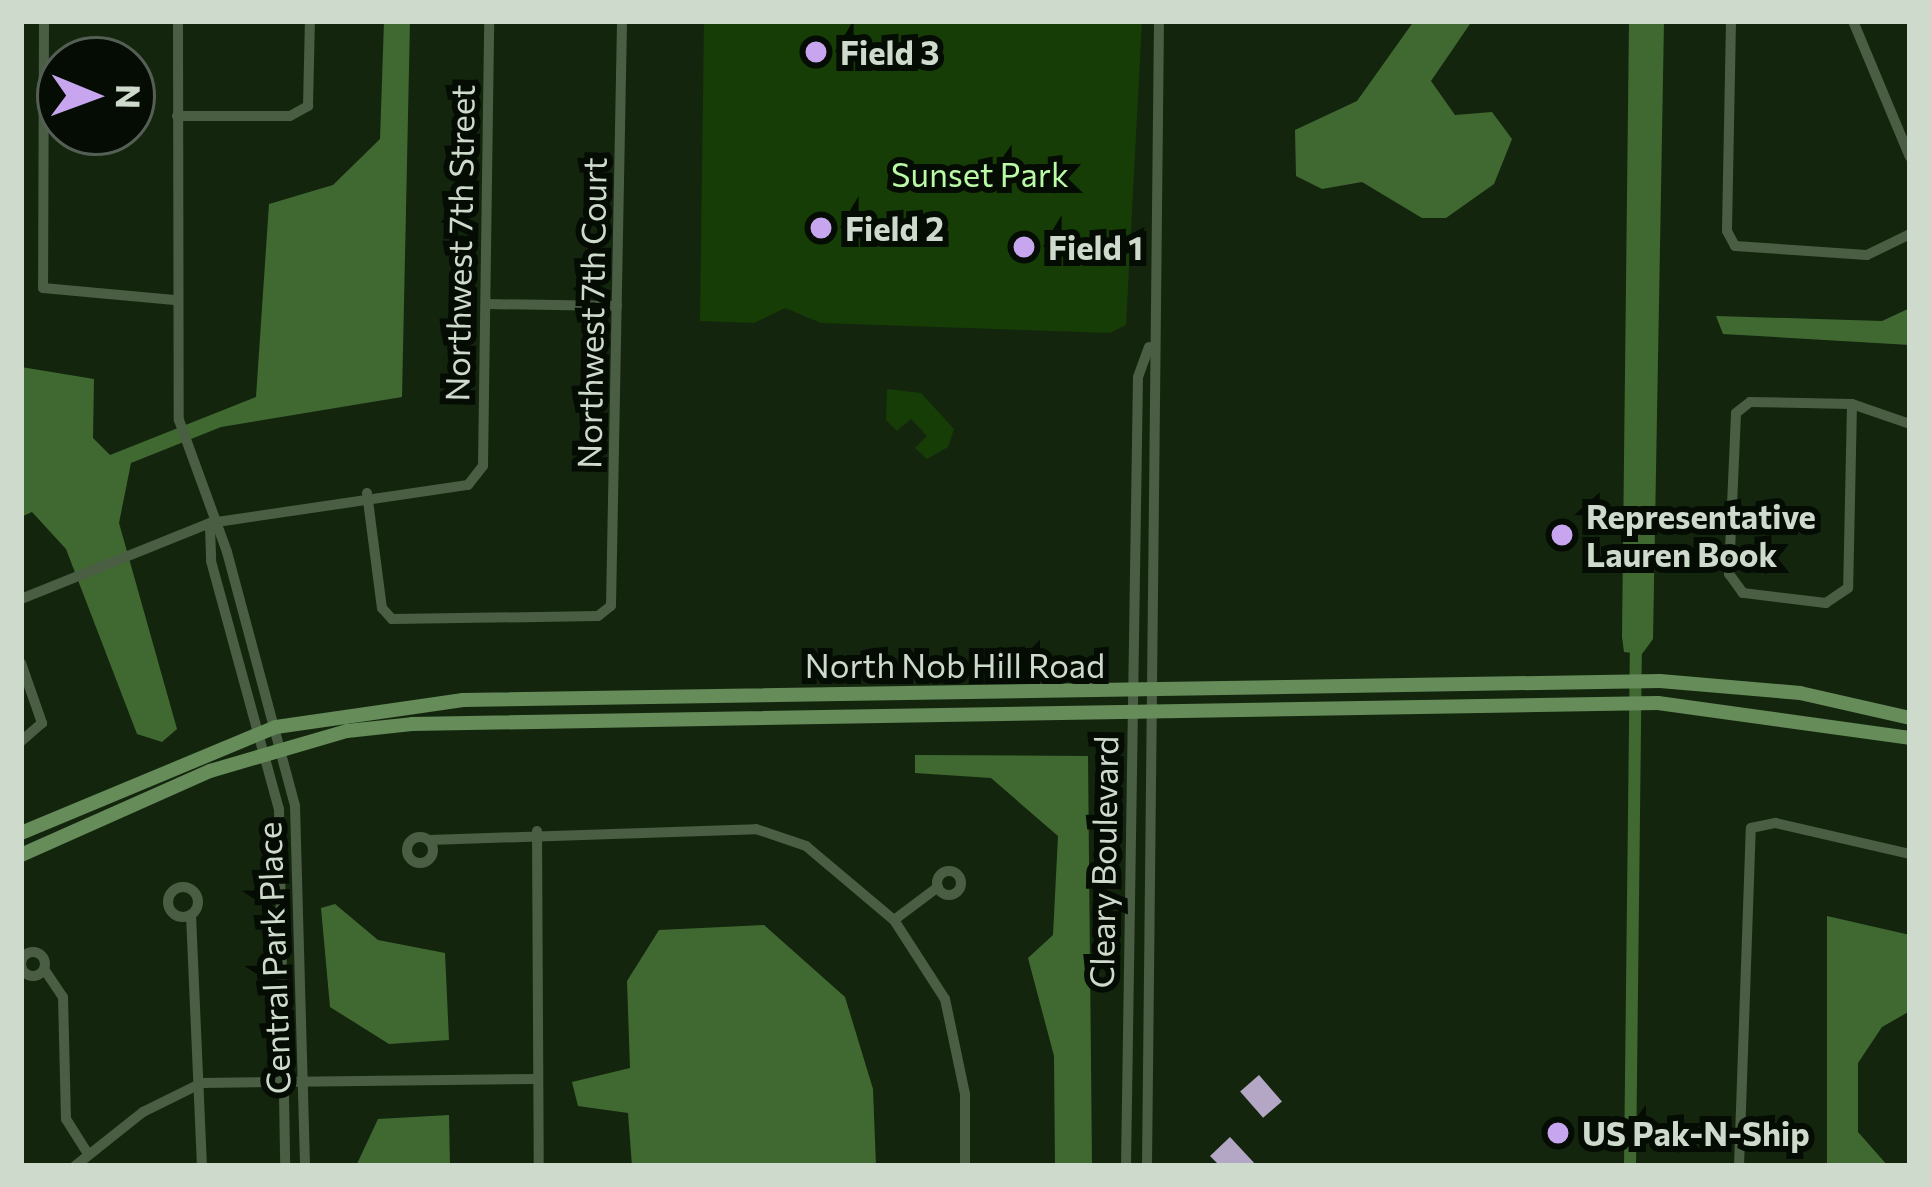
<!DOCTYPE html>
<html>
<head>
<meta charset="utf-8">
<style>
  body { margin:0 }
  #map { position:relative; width:1931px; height:1187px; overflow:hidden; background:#14250e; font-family:Commissioner,sans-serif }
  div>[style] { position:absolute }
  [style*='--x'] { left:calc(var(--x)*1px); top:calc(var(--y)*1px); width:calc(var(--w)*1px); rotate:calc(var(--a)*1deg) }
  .green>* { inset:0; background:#163d05 }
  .water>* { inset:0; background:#406932 }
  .canal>* { height:12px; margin:-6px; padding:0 6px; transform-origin:6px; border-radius:6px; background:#406932 }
  .building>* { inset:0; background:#b4a6c5; transform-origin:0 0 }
  .minor>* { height:10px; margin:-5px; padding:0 5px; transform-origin:5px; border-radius:5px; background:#4a5e44 }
  .minor>.ring { margin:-5px; padding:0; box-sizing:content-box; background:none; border:10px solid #4a5e44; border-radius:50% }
  .major>* { height:14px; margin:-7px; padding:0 7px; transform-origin:7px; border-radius:7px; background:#658c59 }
  .dots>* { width:33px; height:33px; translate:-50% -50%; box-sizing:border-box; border:6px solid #050c04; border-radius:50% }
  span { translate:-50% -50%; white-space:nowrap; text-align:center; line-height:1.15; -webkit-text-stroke:12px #050c04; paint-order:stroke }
  .poi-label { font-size:33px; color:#cedacb; font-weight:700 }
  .left { translate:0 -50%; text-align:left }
  .park-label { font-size:33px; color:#baf9a6 }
  .street-label { font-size:33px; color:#cedacb }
  .frame { position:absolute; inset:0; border:24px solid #cedacb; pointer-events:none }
  .north { position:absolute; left:36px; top:36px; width:120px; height:120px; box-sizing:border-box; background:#050c04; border:3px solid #555e54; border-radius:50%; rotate:91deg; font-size:33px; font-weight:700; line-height:48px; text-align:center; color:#cedacb }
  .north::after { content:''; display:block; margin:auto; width:42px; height:54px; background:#c8a6ef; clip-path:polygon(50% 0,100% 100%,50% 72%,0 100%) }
</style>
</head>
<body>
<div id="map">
  <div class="green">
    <div style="clip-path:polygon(704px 21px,1142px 21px,1126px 325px,1110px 333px,821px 323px,785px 308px,754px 323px,700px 321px)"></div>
    <div style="clip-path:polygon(887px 389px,921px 393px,954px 429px,948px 447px,927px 459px,915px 448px,927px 436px,911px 419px,897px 431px,886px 420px)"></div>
  </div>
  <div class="water">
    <div style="clip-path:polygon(384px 21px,410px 21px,402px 397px,221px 427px,131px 463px,119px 523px,177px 729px,162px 742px,137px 734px,66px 549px,32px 512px,21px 517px,21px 367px,94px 379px,93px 438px,110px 455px,256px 397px,269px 204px,333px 185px,380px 139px)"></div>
    <div style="clip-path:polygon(1414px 21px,1472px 21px,1431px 81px,1455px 115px,1492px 112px,1512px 139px,1494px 184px,1446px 218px,1422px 218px,1362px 182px,1322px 189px,1296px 176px,1295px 130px,1357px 101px)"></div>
    <div style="clip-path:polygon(1629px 21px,1664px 21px,1653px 639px,1642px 654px,1624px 652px,1622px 637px)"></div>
    <div style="clip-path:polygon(1910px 308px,1910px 345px,1723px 334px,1716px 316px,1882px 321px)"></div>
    <div style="clip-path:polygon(915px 755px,1088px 756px,1092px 1166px,1055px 1166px,1054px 1056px,1028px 958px,1053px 935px,1058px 836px,991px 778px,915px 773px)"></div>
    <div style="clip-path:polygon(335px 904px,378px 940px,445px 953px,449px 1040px,389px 1044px,330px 1007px,321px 908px)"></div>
    <div style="clip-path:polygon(1827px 916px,1910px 935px,1910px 1011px,1882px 1027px,1858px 1063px,1858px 1132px,1888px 1166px,1827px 1166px)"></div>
    <div style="clip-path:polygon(764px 925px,845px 997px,873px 1089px,876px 1166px,632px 1166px,628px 1113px,578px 1106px,572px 1082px,630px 1068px,627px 981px,659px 930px)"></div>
    <div style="clip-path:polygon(449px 1115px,450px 1166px,356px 1166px,378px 1119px)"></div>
  </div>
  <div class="canal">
    <div style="--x:1630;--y:1166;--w:526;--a:-89.35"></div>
  </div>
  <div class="building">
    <div style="left:1259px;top:1075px;width:35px;height:25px;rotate:49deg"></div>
    <div style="clip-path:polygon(1230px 1137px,1257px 1166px,1220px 1166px,1210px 1156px)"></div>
  </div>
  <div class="minor">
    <div style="--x:44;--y:21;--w:267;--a:90.2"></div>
    <div style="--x:43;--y:288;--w:132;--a:5.2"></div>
    <div style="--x:178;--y:21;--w:399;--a:89.9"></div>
    <div style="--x:179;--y:420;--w:140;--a:70"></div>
    <div style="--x:227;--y:552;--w:263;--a:75"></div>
    <div style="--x:295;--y:806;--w:360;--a:88.4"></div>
    <div style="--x:1731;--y:21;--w:210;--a:91.1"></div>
    <div style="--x:1727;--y:231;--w:17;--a:62"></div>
    <div style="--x:1735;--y:246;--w:132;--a:3.9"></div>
    <div style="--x:1867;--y:255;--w:48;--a:-26"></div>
    <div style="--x:1853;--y:21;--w:147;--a:67.3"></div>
    <div style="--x:177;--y:116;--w:113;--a:0"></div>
    <div style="--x:290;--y:116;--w:21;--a:-29"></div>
    <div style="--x:308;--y:106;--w:85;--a:-88.7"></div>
    <div style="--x:486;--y:304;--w:131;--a:0.9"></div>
    <div style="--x:1852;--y:404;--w:184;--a:91.2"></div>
    <div style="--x:1848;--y:588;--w:27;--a:146"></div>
    <div style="--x:1826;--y:603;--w:84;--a:-173.1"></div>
    <div style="--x:1743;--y:593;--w:24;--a:-126"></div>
    <div style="--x:1729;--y:574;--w:161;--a:-87.5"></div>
    <div style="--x:1736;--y:413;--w:18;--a:-38"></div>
    <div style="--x:1750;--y:402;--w:102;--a:1.1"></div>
    <div style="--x:1852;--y:404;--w:61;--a:19"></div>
    <div style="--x:367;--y:493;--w:116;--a:82.6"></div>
    <div style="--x:382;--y:608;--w:15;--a:48"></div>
    <div style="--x:392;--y:619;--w:206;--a:-0.8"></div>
    <div style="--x:598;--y:616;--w:16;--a:-38"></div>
    <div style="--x:611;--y:606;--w:585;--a:-88.92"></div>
    <div style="--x:210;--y:527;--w:34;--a:88"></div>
    <div style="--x:211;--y:561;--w:257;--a:74.7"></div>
    <div style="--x:279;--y:809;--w:357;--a:89"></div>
    <div style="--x:21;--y:599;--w:204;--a:-21.9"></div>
    <div style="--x:210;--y:523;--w:261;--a:-8.4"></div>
    <div style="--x:468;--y:485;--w:24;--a:-52"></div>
    <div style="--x:483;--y:466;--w:445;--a:-89.2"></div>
    <div style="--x:21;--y:663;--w:64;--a:70.7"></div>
    <div style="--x:42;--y:723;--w:28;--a:139"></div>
    <div style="--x:537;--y:831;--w:335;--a:89.7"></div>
    <div class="ring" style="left:407px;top:837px;width:16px;height:16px"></div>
    <div style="--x:429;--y:840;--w:327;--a:-1.9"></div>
    <div style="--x:756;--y:829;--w:53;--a:18.8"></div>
    <div style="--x:806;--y:846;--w:115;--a:40.1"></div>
    <div style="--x:894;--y:920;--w:94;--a:57.2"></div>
    <div style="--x:945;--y:999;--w:97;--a:78.1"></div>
    <div style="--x:965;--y:1094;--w:72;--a:90"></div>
    <div class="ring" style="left:937px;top:871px;width:14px;height:14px"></div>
    <div class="ring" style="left:168px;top:887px;width:20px;height:20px"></div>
    <div style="--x:191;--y:915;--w:251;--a:87.5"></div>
    <div style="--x:894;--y:920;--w:55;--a:-36.9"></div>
    <div class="ring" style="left:21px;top:952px;width:14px;height:14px"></div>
    <div style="--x:44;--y:969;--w:34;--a:56"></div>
    <div style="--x:63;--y:997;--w:122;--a:88.6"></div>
    <div style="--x:66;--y:1119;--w:41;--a:57.8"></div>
    <div style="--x:75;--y:1166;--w:87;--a:-38.5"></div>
    <div style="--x:143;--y:1112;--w:66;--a:-26.2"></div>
    <div style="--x:202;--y:1083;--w:335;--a:-0.7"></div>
    <div style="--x:1126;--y:1166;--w:789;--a:-89.13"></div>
    <div style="--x:1138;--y:377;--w:32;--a:-70"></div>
    <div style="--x:1147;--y:1166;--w:1145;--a:-89.4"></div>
    <div style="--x:1739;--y:1166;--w:338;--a:-88"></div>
    <div style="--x:1751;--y:828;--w:25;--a:-12"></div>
    <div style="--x:1775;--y:823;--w:139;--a:12.9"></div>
  </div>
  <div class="major">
    <div style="--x:21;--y:833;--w:276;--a:-22.6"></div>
    <div style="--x:276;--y:727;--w:189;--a:-8.2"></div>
    <div style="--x:463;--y:700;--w:1197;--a:-0.91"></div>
    <div style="--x:1660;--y:681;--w:141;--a:4.9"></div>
    <div style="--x:1800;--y:693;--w:113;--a:12.8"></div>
    <div style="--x:21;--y:855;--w:207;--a:-24"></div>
    <div style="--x:210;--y:771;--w:143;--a:-16.3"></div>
    <div style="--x:347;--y:731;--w:65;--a:-6.1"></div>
    <div style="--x:412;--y:724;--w:1246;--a:-0.97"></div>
    <div style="--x:1658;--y:703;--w:254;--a:7.9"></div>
  </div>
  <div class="dots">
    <div style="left:816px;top:52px;background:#c8a6ef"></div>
    <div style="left:821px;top:228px;background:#c8a6ef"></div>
    <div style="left:1024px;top:247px;background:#c8a6ef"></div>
    <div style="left:1562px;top:535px;background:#c8a6ef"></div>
    <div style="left:1558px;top:1133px;background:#c8a6ef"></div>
  </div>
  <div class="poi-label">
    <span class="left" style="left:840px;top:52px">Field 3</span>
    <span class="left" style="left:845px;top:228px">Field 2</span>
    <span class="left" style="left:1048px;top:247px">Field 1</span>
    <span class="left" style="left:1586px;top:535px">Representative<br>Lauren Book</span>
    <span class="left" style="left:1582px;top:1133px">US Pak-N-Ship</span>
  </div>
  <div class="park-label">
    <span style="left:980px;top:174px">Sunset Park</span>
  </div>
  <div class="street-label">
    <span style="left:459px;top:243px;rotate:-89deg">Northwest 7th Street</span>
    <span style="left:591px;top:313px;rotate:-89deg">Northwest 7th Court</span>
    <span style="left:955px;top:665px">North Nob Hill Road</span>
    <span style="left:1103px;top:862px;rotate:-89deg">Cleary Boulevard</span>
    <span style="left:273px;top:958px;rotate:-92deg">Central Park Place</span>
  </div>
  <div class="frame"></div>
  <div class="north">N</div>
</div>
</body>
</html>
